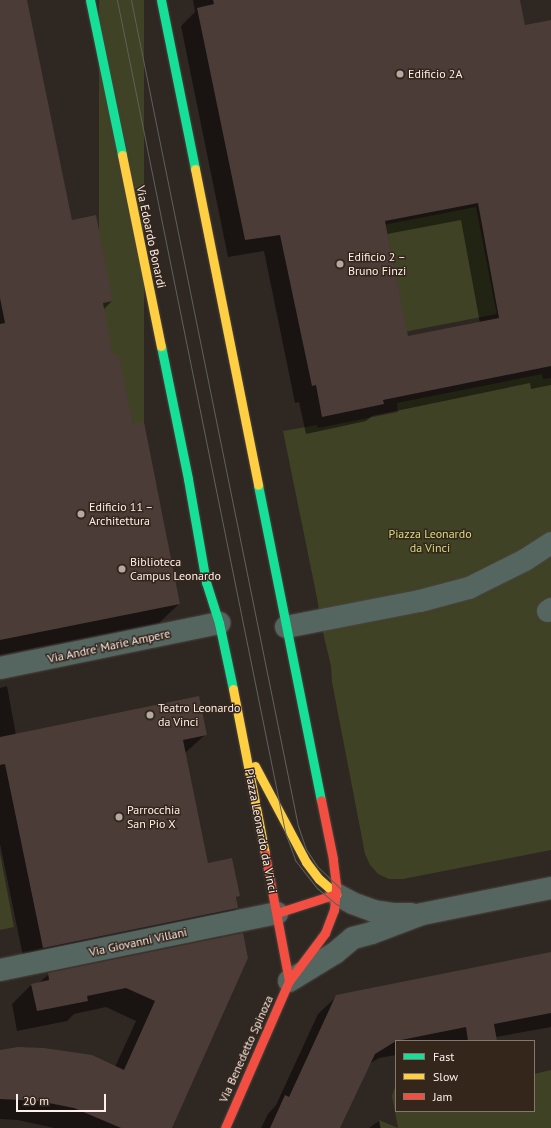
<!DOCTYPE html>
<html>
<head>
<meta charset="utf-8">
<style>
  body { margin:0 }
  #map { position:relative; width:551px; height:1128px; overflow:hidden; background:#2f2722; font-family:"PT Sans",sans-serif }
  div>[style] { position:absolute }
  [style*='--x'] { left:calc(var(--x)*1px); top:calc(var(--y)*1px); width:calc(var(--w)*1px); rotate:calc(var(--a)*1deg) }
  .green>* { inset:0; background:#3f4224; transform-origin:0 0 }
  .shadow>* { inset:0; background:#0007 }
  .building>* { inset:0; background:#4b3c37 }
  .roads { filter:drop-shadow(0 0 1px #4b443f) drop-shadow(0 0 1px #4b443f) }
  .street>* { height:22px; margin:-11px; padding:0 11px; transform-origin:11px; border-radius:11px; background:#556661 }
  .fast>* { height:9px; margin:-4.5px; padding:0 4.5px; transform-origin:4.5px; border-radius:4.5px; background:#16e098 }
  .slow>* { height:9px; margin:-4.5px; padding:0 4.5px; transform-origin:4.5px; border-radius:4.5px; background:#ffcf43 }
  .jam>* { height:9px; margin:-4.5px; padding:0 4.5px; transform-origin:4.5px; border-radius:4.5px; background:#f24e42 }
  .tram>* { height:1px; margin:-0.5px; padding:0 0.5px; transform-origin:0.5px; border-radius:0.5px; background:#5d625e }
  .dots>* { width:11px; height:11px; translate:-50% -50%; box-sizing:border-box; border:2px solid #35261c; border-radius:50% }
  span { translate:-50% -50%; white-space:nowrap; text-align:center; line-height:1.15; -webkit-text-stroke:3px #35261c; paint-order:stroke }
  .poi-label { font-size:12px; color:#fbf0ea }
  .left { translate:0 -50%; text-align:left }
  .street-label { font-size:12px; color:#fbf0ea }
  .park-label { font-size:12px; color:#d3dd81 }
  .legend { position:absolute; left:395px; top:1040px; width:140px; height:72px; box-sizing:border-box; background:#35261c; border:1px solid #84776e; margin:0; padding:5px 7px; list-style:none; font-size:12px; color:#fbf0ea }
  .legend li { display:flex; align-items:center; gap:8px; height:20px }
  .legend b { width:20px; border:1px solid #84776e }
  .scale { position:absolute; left:16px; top:1094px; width:90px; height:18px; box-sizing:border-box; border:2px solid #fbf0ea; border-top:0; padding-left:5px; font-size:12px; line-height:14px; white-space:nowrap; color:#fbf0ea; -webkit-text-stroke:3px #35261c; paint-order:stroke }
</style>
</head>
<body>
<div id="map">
  <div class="green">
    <div style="left:99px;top:0;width:45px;height:595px"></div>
    <div style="left:476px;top:207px;width:109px;height:92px;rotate:79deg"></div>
    <div style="clip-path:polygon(542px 374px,543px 379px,551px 378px,551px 850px,403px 879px,389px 879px,378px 874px,370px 865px,365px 854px,332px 682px,331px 666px,320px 620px,318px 603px,283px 431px,317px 425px,318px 428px,398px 412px,397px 403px)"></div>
    <div style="clip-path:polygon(0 854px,14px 927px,0 930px)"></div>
    <div style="clip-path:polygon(551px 1070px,551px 1128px,381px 1128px,379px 1120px,398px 1128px,392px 1096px,396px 1083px,396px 1111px,534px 1111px,534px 1074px)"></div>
  </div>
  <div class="shadow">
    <div style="clip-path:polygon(0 0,26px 0,72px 221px,112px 301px,103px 310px,112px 356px,133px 425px,179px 604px,159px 623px,0 655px)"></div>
    <div style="clip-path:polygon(evenodd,193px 0,519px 0,525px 26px,551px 21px,551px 385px,531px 389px,530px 383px,372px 416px,366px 421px,306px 434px,299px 402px,295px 403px,264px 251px,228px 257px,181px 26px,195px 12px,193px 0,461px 220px,480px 323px,407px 337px,387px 234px,461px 220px)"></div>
    <div style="clip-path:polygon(7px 686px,16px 735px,206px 734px,185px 753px,207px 864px,238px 896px,235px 899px,237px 908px,219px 926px,25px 966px,0 844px,0 688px)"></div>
    <div style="clip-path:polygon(242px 934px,171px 1128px,54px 1128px,18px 1120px,0 1119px,0 1051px,115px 1067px,136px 1021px,106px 1007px,74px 1014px,67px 1021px,17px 1031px,12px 1004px,32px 984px,39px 983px,49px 974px)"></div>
    <div style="clip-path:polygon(551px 953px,551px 1027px,496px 1037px,496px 1041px,396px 1041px,396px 1055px,379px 1058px,369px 1064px,339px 1128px,261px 1128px,268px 1114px,276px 1105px,318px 1014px,337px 996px)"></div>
    <div style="clip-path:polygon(379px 1121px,380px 1128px,369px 1128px)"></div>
  </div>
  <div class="building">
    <div style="clip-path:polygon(0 0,27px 0,72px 220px,96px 215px,113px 301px,103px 303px,113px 355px,119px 354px,133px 424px,144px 422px,180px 604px,0 640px,0 324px,5px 323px,0 298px)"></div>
    <div style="clip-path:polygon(evenodd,213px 0,520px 0,525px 25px,551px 20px,551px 366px,383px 400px,384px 404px,322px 417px,316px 385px,312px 386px,280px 235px,245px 240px,197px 8px,214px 4px,213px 0,478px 203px,499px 318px,408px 336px,385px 221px,478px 203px)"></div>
    <div style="clip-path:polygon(199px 696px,207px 735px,183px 740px,208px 863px,232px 858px,240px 896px,236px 897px,238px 908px,43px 948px,5px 764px,0 765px,0 737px)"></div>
    <div style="clip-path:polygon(243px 933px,248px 958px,172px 1128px,121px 1128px,74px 1108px,39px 1101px,0 1099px,0 1050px,18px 1047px,44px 1048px,92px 1055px,124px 1070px,155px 1001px,126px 988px,87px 996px,88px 1001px,37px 1011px,31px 984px,49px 980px,48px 973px)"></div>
    <div style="clip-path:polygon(551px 952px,551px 1013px,494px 1024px,497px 1041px,468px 1041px,466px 1027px,396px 1041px,375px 1054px,340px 1128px,270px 1128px,285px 1095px,289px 1097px,336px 995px)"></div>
  </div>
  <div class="roads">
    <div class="street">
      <div style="--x:548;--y:611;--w:4;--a:-34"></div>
      <div style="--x:286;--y:627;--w:136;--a:-11"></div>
      <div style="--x:420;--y:601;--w:51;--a:-14.9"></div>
      <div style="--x:469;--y:588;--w:63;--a:-26.6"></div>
      <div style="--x:525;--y:560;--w:31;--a:-33"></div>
      <div style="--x:0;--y:668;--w:224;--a:-11.6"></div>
      <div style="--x:336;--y:894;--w:18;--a:29"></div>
      <div style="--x:352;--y:903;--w:23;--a:20"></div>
      <div style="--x:374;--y:911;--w:19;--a:9"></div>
      <div style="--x:393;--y:914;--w:18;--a:0"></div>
      <div style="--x:0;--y:970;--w:283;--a:-11.6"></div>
      <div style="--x:289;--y:981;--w:54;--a:-31.3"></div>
      <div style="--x:335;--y:953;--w:23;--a:-40"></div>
      <div style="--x:353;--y:938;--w:20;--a:-15"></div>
      <div style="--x:372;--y:933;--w:53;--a:-20.8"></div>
      <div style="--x:422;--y:914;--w:132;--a:-11.4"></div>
    </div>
    <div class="fast">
      <div style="--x:90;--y:0;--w:158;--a:78.3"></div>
      <div style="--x:161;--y:0;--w:172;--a:78.6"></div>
      <div style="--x:161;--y:346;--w:136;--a:78.5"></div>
      <div style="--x:188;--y:479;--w:105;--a:80.1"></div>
      <div style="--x:206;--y:582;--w:43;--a:72.4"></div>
      <div style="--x:219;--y:623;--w:67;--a:78"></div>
      <div style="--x:258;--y:485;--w:321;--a:78.7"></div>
    </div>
    <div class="slow">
      <div style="--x:122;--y:155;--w:195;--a:78.5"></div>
      <div style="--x:195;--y:169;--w:322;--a:78.7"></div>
      <div style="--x:233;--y:689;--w:168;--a:79"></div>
      <div style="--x:255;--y:766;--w:109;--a:62"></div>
      <div style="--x:306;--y:862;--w:21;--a:53"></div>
      <div style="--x:319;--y:879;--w:23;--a:41"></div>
    </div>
    <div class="jam">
      <div style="--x:265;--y:854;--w:129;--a:79.3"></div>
      <div style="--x:277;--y:913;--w:62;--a:-17.9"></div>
      <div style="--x:225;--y:1128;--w:160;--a:-66.5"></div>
      <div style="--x:289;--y:981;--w:60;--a:-53.1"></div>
      <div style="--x:325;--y:933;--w:25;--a:-69"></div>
      <div style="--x:334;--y:910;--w:25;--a:-85"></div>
      <div style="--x:336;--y:885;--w:26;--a:-97"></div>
      <div style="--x:333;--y:859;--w:60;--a:-101.5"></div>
    </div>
  </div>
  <div class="tram">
    <div style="--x:117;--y:0;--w:849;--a:78.58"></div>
    <div style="--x:285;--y:832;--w:30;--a:70"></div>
    <div style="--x:295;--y:860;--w:36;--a:52"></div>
    <div style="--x:317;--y:888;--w:25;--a:40"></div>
    <div style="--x:336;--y:904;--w:29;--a:25"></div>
    <div style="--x:362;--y:916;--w:28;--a:13"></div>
    <div style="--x:389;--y:922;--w:29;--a:0"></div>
    <div style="--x:418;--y:922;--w:136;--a:-11.5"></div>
    <div style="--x:131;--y:0;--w:843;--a:78.57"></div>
    <div style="--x:298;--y:826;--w:24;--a:71"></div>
    <div style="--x:306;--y:849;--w:20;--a:57"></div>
    <div style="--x:317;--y:866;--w:33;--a:44"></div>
    <div style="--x:341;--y:889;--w:29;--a:27"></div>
    <div style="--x:367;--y:902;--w:29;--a:12"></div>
    <div style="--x:395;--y:908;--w:32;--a:-4"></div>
    <div style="--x:427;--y:906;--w:126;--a:-11.4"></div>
  </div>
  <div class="dots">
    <div style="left:400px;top:74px;background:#b4aaa4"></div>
    <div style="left:340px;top:264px;background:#b4aaa4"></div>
    <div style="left:81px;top:514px;background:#b4aaa4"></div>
    <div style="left:122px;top:569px;background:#b4aaa4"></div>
    <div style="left:150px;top:715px;background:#b4aaa4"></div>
    <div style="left:119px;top:817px;background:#b4aaa4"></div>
  </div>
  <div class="poi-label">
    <span class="left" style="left:408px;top:74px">Edificio 2A</span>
    <span class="left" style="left:348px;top:264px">Edificio 2 –<br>Bruno Finzi</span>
    <span class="left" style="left:89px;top:514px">Edificio 11 –<br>Architettura</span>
    <span class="left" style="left:130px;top:569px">Biblioteca<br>Campus Leonardo</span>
    <span class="left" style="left:158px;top:715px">Teatro Leonardo<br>da Vinci</span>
    <span class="left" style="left:127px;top:817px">Parrocchia<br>San Pio X</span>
  </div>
  <div class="street-label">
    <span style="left:151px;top:237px;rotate:78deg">Via Edoardo Bonardi</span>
    <span style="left:109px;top:646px;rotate:-12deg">Via Andre' Marie Ampere</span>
    <span style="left:261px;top:831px;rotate:79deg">Piazza Leonardo da Vinci</span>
    <span style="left:138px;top:942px;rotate:-12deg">Via Giovanni Villani</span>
    <span style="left:246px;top:1049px;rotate:-66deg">Via Benedetto Spinoza</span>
  </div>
  <div class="park-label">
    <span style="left:430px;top:541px">Piazza Leonardo<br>da Vinci</span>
  </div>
  <ul class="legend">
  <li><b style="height:5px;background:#16e098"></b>Fast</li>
  <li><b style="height:5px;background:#ffcf43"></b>Slow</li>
  <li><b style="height:5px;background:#f24e42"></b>Jam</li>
  </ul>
  <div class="scale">20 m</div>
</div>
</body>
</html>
